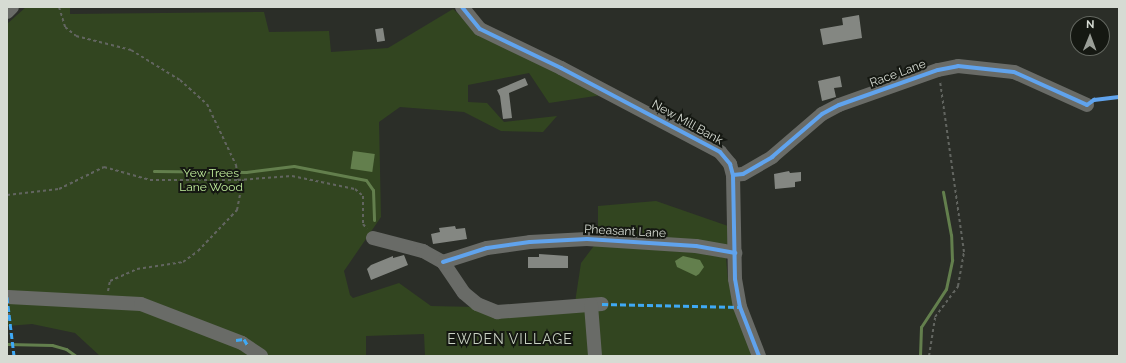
<!DOCTYPE html>
<html>
<head>
<meta charset="utf-8">
<style>
  body { margin:0 }
  #map { position:relative; width:1126px; height:363px; overflow:hidden; background:#2b2e28; font-family:Raleway,sans-serif }
  div>[style] { position:absolute }
  [style*='--x'] { left:calc(var(--x)*1px); top:calc(var(--y)*1px); width:calc(var(--w)*1px); rotate:calc(var(--a)*1deg) }
  .green>* { inset:0; background:#324520 }
  .water>* { inset:0; background:#637f4d; transform-origin:0 0 }
  .stream>* { height:3px; margin:-1.5px; padding:0 1.5px; transform-origin:1.5px; border-radius:1.5px; background:#637f4d }
  .building>* { inset:0; background:#848782; transform-origin:0 0 }
  .path>* { height:2px; margin-top:-1px; transform-origin:0; background:repeating-linear-gradient(90deg,#626560 0 3px,transparent 0 6px) }
  .minor>* { height:14px; margin:-7px; padding:0 7px; transform-origin:7px; border-radius:7px; background:#696b67 }
  .quiet>* { height:3px; margin-top:-1.5px; transform-origin:0; background:repeating-linear-gradient(90deg,#3fa9f5 0 6px,transparent 0 9px) }
  .cycleway>* { height:4px; margin:-2px; padding:0 2px; transform-origin:2px; border-radius:2px; background:#60a3ed }
  span { translate:-50% -50%; white-space:nowrap; text-align:center; line-height:1.15; -webkit-text-stroke:4px #151812; paint-order:stroke }
  .street-label { font-size:12px; color:#d6dbd3 }
  .park-label { font-size:12px; color:#c0ed9c }
  .quarter-label { font-size:14px; color:#c8d1c2; letter-spacing:1px }
  .frame { position:absolute; inset:0; border:8px solid #d6dbd3; pointer-events:none }
  .north { position:absolute; left:1070px; top:16px; width:40px; height:40px; box-sizing:border-box; background:#151812; border:1px solid #62665f; border-radius:50%; rotate:1deg; font-size:11px; font-weight:700; line-height:16px; text-align:center; color:#d6dbd3 }
  .north::after { content:''; display:block; margin:auto; width:14px; height:18px; background:#9a9e97; clip-path:polygon(50% 0,100% 100%,50% 72%,0 100%) }
</style>
</head>
<body>
<div id="map">
  <div class="green">
    <div style="clip-path:polygon(26px 7px,70px 7px,70px 14px,264px 12px,269px 32px,329px 31px,331px 52px,388px 48px,453px 9px,477px 31px,602px 95px,549px 103px,529px 73px,468px 85px,468px 102px,487px 103px,504px 122px,557px 116px,543px 132px,501px 131px,464px 112px,400px 107px,379px 122px,381px 217px,344px 271px,350px 295px,353px 298px,399px 283px,431px 306px,574px 309px,581px 263px,596px 243px,676px 249px,726px 258px,728px 280px,753px 356px,425px 356px,424px 334px,366px 336px,366px 356px,100px 356px,75px 333px,32px 324px,7px 326px,7px 24px)"></div>
    <div style="clip-path:polygon(656px 201px,728px 226px,728px 249px,598px 235px,598px 206px)"></div>
  </div>
  <div class="water">
    <div style="left:353px;top:151px;width:22px;height:18px;rotate:8deg"></div>
    <div style="clip-path:polygon(683px 256px,700px 260px,704px 267px,699px 274px,696px 276px,677px 267px,675px 261px)"></div>
  </div>
  <div class="stream">
    <div style="--x:154;--y:171;--w:92;--a:0.6"></div>
    <div style="--x:246;--y:172;--w:48;--a:-7.1"></div>
    <div style="--x:294;--y:166;--w:73;--a:11"></div>
    <div style="--x:366;--y:180;--w:12;--a:55"></div>
    <div style="--x:373;--y:190;--w:30;--a:88"></div>
    <div style="--x:7;--y:344;--w:45;--a:1.3"></div>
    <div style="--x:52;--y:345;--w:15;--a:16"></div>
    <div style="--x:66;--y:349;--w:12;--a:35"></div>
    <div style="--x:920;--y:356;--w:29;--a:-88"></div>
    <div style="--x:921;--y:327;--w:45;--a:-56.7"></div>
    <div style="--x:946;--y:289;--w:30;--a:-78"></div>
    <div style="--x:952;--y:260;--w:25;--a:-92"></div>
    <div style="--x:951;--y:235;--w:44;--a:-100.5"></div>
  </div>
  <div class="building">
    <div style="clip-path:polygon(859px 15px,862px 38px,823px 45px,820px 29px,843px 25px,842px 18px)"></div>
    <div style="left:383px;top:28px;width:13px;height:8px;rotate:81deg"></div>
    <div style="clip-path:polygon(840px 76px,842px 87px,834px 88px,836px 97px,822px 101px,818px 81px)"></div>
    <div style="clip-path:polygon(525px 78px,528px 85px,509px 93px,512px 118px,503px 119px,500px 96px,497px 90px)"></div>
    <div style="clip-path:polygon(789px 171px,790px 173px,801px 172px,801px 181px,795px 182px,795px 187px,775px 189px,774px 174px)"></div>
    <div style="clip-path:polygon(455px 226px,456px 229px,465px 228px,467px 239px,433px 244px,431px 234px,440px 232px,439px 228px)"></div>
    <div style="clip-path:polygon(539px 254px,568px 256px,568px 268px,528px 268px,528px 257px,539px 257px)"></div>
    <div style="clip-path:polygon(404px 255px,408px 265px,371px 280px,367px 269px,371px 265px,393px 256px,393px 258px)"></div>
  </div>
  <div class="path">
    <div style="--x:59;--y:7;--w:21;--a:73"></div>
    <div style="--x:65;--y:27;--w:14;--a:39"></div>
    <div style="--x:76;--y:36;--w:57;--a:14.3"></div>
    <div style="--x:131;--y:50;--w:57;--a:31.5"></div>
    <div style="--x:180;--y:80;--w:36;--a:42"></div>
    <div style="--x:207;--y:104;--w:68;--a:64.6"></div>
    <div style="--x:236;--y:165;--w:15;--a:82"></div>
    <div style="--x:7;--y:195;--w:52;--a:-6.6"></div>
    <div style="--x:59;--y:189;--w:50;--a:-26.1"></div>
    <div style="--x:104;--y:167;--w:48;--a:15.8"></div>
    <div style="--x:150;--y:180;--w:88;--a:0"></div>
    <div style="--x:238;--y:180;--w:54;--a:-4.2"></div>
    <div style="--x:292;--y:176;--w:64;--a:11.7"></div>
    <div style="--x:355;--y:189;--w:11;--a:41"></div>
    <div style="--x:363;--y:196;--w:28;--a:90"></div>
    <div style="--x:363;--y:224;--w:6;--a:51"></div>
    <div style="--x:108;--y:291;--w:10;--a:-79"></div>
    <div style="--x:110;--y:281;--w:30;--a:-24"></div>
    <div style="--x:137;--y:269;--w:47;--a:-8.7"></div>
    <div style="--x:183;--y:262;--w:19;--a:-36"></div>
    <div style="--x:198;--y:251;--w:57;--a:-46.4"></div>
    <div style="--x:237;--y:210;--w:31;--a:-79"></div>
    <div style="--x:7;--y:314;--w:3;--a:0"></div>
    <div style="--x:929;--y:356;--w:39;--a:-81"></div>
    <div style="--x:935;--y:317;--w:39;--a:-53"></div>
    <div style="--x:958;--y:286;--w:35;--a:-80"></div>
    <div style="--x:964;--y:252;--w:173;--a:-98"></div>
  </div>
  <div class="minor">
    <div style="--x:462;--y:7;--w:28;--a:51"></div>
    <div style="--x:480;--y:29;--w:90;--a:25.7"></div>
    <div style="--x:561;--y:68;--w:180;--a:27.8"></div>
    <div style="--x:720;--y:152;--w:16;--a:50"></div>
    <div style="--x:730;--y:164;--w:11;--a:75"></div>
    <div style="--x:733;--y:175;--w:104;--a:88.9"></div>
    <div style="--x:735;--y:279;--w:28;--a:80"></div>
    <div style="--x:740;--y:307;--w:53;--a:68.8"></div>
    <div style="--x:7;--y:12;--w:7;--a:-45"></div>
    <div style="--x:733;--y:175;--w:10;--a:-6"></div>
    <div style="--x:743;--y:174;--w:34;--a:-30"></div>
    <div style="--x:772;--y:157;--w:66;--a:-40.7"></div>
    <div style="--x:822;--y:114;--w:19;--a:-28"></div>
    <div style="--x:839;--y:105;--w:105;--a:-19.5"></div>
    <div style="--x:938;--y:70;--w:20;--a:-11"></div>
    <div style="--x:958;--y:66;--w:56;--a:6.1"></div>
    <div style="--x:1014;--y:72;--w:80;--a:24.3"></div>
    <div style="--x:373;--y:238;--w:52;--a:14.6"></div>
    <div style="--x:423;--y:251;--w:23;--a:29"></div>
    <div style="--x:443;--y:262;--w:37;--a:56"></div>
    <div style="--x:464;--y:293;--w:17;--a:40"></div>
    <div style="--x:477;--y:304;--w:22;--a:22"></div>
    <div style="--x:497;--y:312;--w:105;--a:-4.4"></div>
    <div style="--x:443;--y:262;--w:46;--a:-17.7"></div>
    <div style="--x:487;--y:248;--w:43;--a:-7.9"></div>
    <div style="--x:530;--y:242;--w:57;--a:-3"></div>
    <div style="--x:587;--y:239;--w:109;--a:3.7"></div>
    <div style="--x:696;--y:246;--w:40;--a:10"></div>
    <div style="--x:8;--y:297;--w:133;--a:3"></div>
    <div style="--x:141;--y:304;--w:108;--a:21.1"></div>
    <div style="--x:242;--y:343;--w:23;--a:34"></div>
    <div style="--x:591;--y:305;--w:51;--a:85.5"></div>
  </div>
  <div class="quiet">
    <div style="--x:7;--y:297;--w:59;--a:83.2"></div>
    <div style="--x:602;--y:304;--w:138;--a:1.2"></div>
    <div style="--x:236;--y:340;--w:8;--a:-7"></div>
    <div style="--x:244;--y:339;--w:8;--a:60"></div>
  </div>
  <div class="cycleway">
    <div style="--x:462;--y:7;--w:28;--a:51"></div>
    <div style="--x:480;--y:29;--w:90;--a:25.7"></div>
    <div style="--x:561;--y:68;--w:180;--a:27.8"></div>
    <div style="--x:720;--y:152;--w:16;--a:50"></div>
    <div style="--x:730;--y:164;--w:11;--a:75"></div>
    <div style="--x:733;--y:175;--w:104;--a:88.9"></div>
    <div style="--x:735;--y:279;--w:28;--a:80"></div>
    <div style="--x:740;--y:307;--w:53;--a:68.8"></div>
    <div style="--x:733;--y:175;--w:10;--a:-6"></div>
    <div style="--x:743;--y:174;--w:34;--a:-30"></div>
    <div style="--x:772;--y:157;--w:66;--a:-40.7"></div>
    <div style="--x:822;--y:114;--w:19;--a:-28"></div>
    <div style="--x:839;--y:105;--w:105;--a:-19.5"></div>
    <div style="--x:938;--y:70;--w:20;--a:-11"></div>
    <div style="--x:958;--y:66;--w:56;--a:6.1"></div>
    <div style="--x:1014;--y:72;--w:80;--a:24.3"></div>
    <div style="--x:1087;--y:105;--w:9;--a:-36"></div>
    <div style="--x:1094;--y:100;--w:25;--a:-7"></div>
    <div style="--x:443;--y:262;--w:46;--a:-17.7"></div>
    <div style="--x:487;--y:248;--w:43;--a:-7.9"></div>
    <div style="--x:530;--y:242;--w:57;--a:-3"></div>
    <div style="--x:587;--y:239;--w:109;--a:3.7"></div>
    <div style="--x:696;--y:246;--w:40;--a:10"></div>
  </div>
  <div class="street-label">
    <span style="left:898px;top:74px;rotate:-20deg">Race Lane</span>
    <span style="left:687px;top:123px;rotate:29deg">New Mill Bank</span>
    <span style="left:625px;top:232px;rotate:3deg">Pheasant Lane</span>
  </div>
  <div class="park-label">
    <span style="left:211px;top:181px">Yew Trees<br>Lane Wood</span>
  </div>
  <div class="quarter-label">
    <span style="left:510px;top:339px">EWDEN VILLAGE</span>
  </div>
  <div class="frame"></div>
  <div class="north">N</div>
</div>
</body>
</html>
